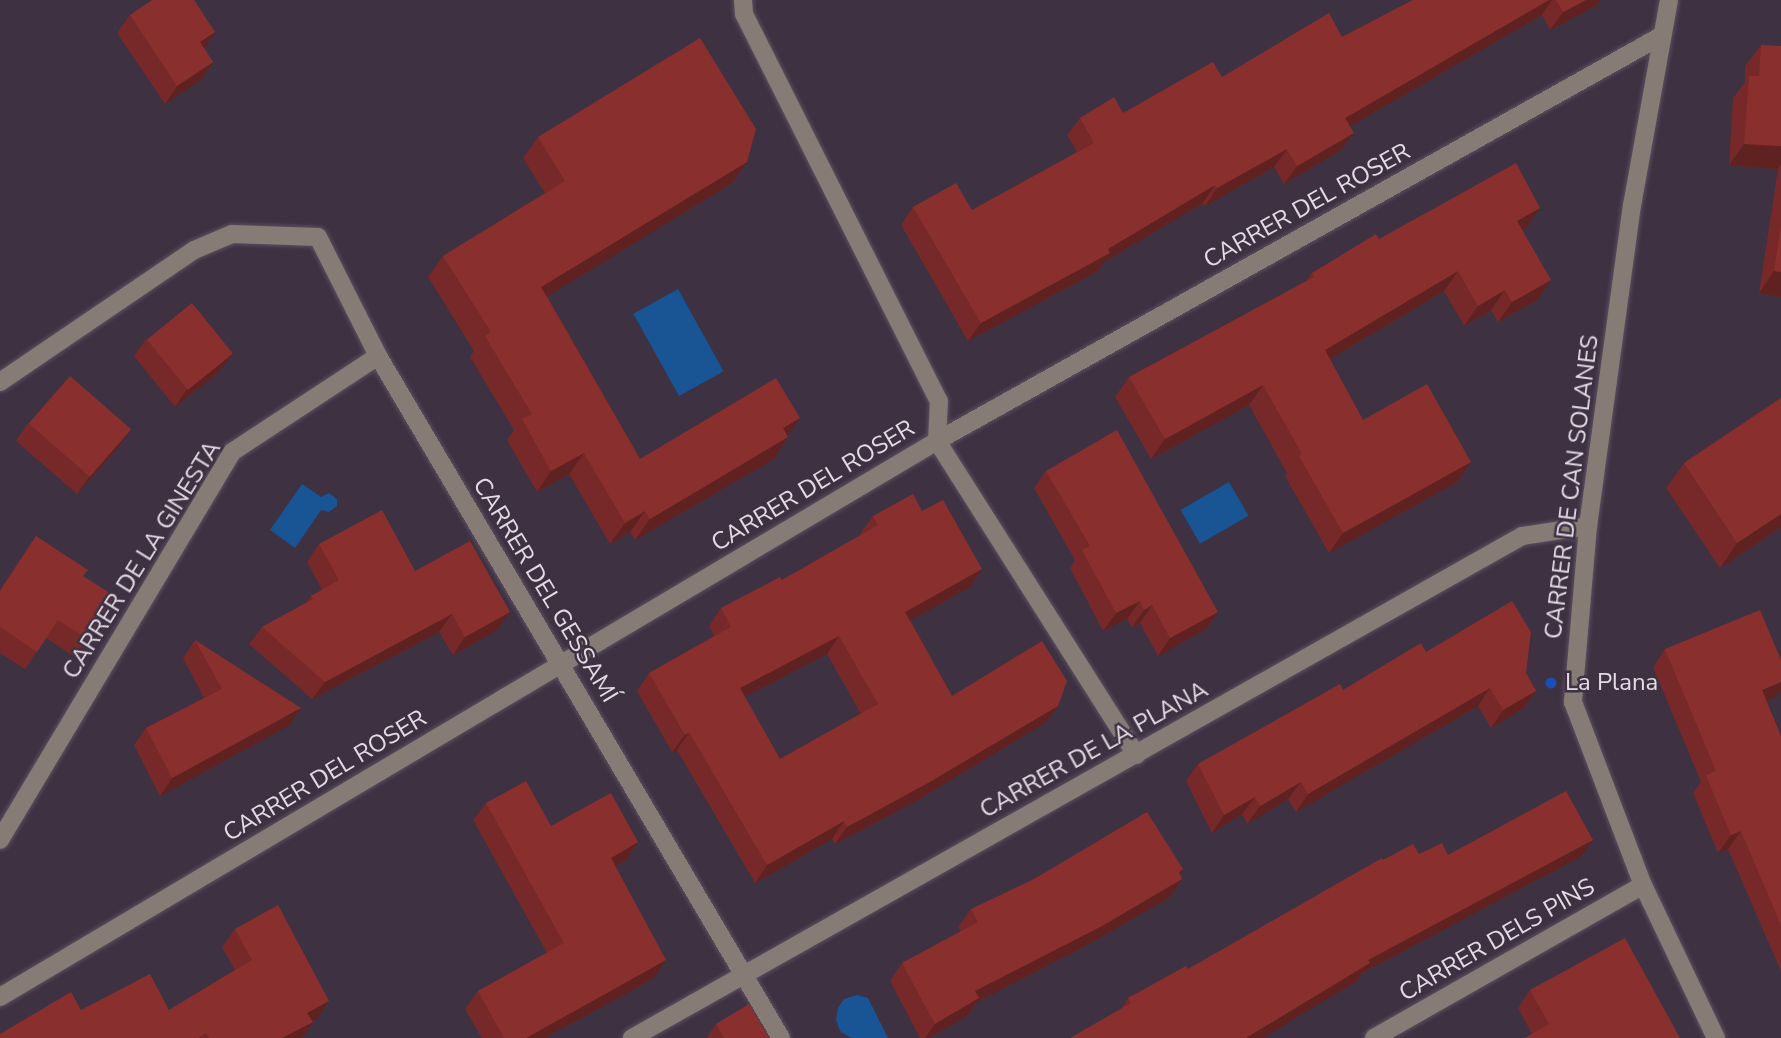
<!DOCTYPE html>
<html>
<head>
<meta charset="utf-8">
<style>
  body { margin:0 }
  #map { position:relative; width:1781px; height:1038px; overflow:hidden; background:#3e3142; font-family:"Nunito Sans",sans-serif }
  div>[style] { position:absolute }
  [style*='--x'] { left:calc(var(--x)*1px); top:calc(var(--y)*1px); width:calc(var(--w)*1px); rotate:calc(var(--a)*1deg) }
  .water>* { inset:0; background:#195495; transform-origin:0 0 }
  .roads { filter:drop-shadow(0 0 2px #5c5060) drop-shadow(0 0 2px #5c5060) }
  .minor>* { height:18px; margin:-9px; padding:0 9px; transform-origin:9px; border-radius:9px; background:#867c75 }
  .wall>* { inset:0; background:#762928 }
  .shaded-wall>* { inset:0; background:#602220 }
  .building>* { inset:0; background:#89302e; transform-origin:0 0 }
  .dots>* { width:19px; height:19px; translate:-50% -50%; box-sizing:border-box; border:4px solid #3e3142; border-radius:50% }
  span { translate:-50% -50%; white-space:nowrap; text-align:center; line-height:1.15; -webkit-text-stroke:5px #3e3142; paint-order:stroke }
  .street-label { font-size:24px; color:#e4dbe6 }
  .poi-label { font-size:24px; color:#e4dbe6 }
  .left { translate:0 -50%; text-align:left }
</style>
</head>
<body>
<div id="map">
  <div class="water">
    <div style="left:678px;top:289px;width:94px;height:51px;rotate:61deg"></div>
    <div style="left:1229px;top:482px;width:39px;height:56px;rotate:60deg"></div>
    <div style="clip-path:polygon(302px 484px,321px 497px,329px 493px,337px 499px,337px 506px,329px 512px,321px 510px,295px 548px,270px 530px)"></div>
    <div style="clip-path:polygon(857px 995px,868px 998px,888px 1038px,851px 1038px,840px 1031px,836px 1020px,838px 1008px,844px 999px)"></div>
  </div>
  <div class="roads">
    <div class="minor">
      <div style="--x:743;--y:0;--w:14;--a:86"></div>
      <div style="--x:744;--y:14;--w:433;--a:63.3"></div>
      <div style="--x:939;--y:401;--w:40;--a:92.9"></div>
      <div style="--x:937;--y:441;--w:372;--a:57.6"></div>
      <div style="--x:1669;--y:0;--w:208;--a:100.2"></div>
      <div style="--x:1632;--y:205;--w:324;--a:97.8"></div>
      <div style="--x:1588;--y:526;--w:177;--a:94.9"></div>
      <div style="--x:1573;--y:702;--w:196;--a:69.1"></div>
      <div style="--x:1643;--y:885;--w:170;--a:64.5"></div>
      <div style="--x:0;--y:382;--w:235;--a:-34.2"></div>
      <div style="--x:194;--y:250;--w:41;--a:-22.8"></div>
      <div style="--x:232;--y:234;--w:86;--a:2"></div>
      <div style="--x:318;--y:237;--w:133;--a:63.2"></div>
      <div style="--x:378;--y:356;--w:792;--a:59.42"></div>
      <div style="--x:0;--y:840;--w:452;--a:-59.1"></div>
      <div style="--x:232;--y:452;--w:175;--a:-33.3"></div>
      <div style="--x:0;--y:997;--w:1090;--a:-30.68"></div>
      <div style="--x:937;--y:441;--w:830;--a:-29.22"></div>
      <div style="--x:632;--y:1038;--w:1022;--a:-29.42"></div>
      <div style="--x:1522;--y:536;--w:67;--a:-8.6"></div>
      <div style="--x:1374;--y:1038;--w:309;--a:-29.6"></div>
    </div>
  </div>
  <div class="wall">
    <div style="clip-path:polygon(1413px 0,1600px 0,1596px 6px,1550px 30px,1542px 15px,1350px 126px,1341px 150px,1284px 184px,1274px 167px,1205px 206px,1203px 203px,1104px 262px,1098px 271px,968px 341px,901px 225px,913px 207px,972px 210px,1077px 152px,1067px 135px,1080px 118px,1123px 113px,1222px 77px,1342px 37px)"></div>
    <div style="clip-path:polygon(130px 15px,215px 32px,204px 48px,213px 62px,201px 80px,165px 104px,117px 33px)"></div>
    <div style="clip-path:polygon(1761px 45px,1781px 46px,1781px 297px,1759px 293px,1778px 169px,1729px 165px,1733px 98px,1745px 82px,1745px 66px)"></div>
    <div style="clip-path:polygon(538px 137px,747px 162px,732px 183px,547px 296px,640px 459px,800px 418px,787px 436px,788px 437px,774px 459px,635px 540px,630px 532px,610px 544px,569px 474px,537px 492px,507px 440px,514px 430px,470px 357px,474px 351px,428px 277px,443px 256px,545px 193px,523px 158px)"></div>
    <div style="clip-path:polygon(1526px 228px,1523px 231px,1537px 300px,1498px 322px,1491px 310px,1464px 326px,1444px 291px,1330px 359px,1363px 420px,1471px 462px,1457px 482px,1329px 553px,1285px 476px,1287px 473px,1249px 405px,1151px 459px,1115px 397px,1129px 377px,1306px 281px,1312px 273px,1379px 239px)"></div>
    <div style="clip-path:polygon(146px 339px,220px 371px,175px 407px,134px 356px)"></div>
    <div style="clip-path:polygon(1781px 398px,1781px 527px,1720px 568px,1666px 488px,1684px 463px)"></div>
    <div style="clip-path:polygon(28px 423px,131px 429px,119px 446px,77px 494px,16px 441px)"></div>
    <div style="clip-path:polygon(1046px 471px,1218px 612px,1206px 629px,1158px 656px,1140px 623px,1132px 627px,1127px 619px,1103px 631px,1070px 568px,1075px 560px,1034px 488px)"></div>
    <div style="clip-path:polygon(evenodd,922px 511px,982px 569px,970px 587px,910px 620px,952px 696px,1058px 706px,1045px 723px,916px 801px,835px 844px,832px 839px,755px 883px,677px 750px,672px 752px,637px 691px,649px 673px,714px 636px,709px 626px,721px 608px,782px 580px,861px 535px,860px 534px,873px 516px,922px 511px,827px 654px,861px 714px,780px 759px,744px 697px,827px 654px)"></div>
    <div style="clip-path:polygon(36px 536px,83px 576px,88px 639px,75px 657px,46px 638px,25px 669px,0 653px,0 590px)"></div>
    <div style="clip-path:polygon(319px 544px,415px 571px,497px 630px,453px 655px,439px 632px,312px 699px,249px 644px,262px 627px,306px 603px,311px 596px,322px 590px,307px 562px)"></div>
    <div style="clip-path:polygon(195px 640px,288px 726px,160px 796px,134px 745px,146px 728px,204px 698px,183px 658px)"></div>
    <div style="clip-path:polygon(1665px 649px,1776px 697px,1766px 701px,1781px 736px,1781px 971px,1728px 849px,1718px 853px,1693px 793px,1701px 782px,1653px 667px)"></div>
    <div style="clip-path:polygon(1426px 652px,1526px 673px,1536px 691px,1524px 708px,1491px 728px,1478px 706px,1296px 812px,1288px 799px,1247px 824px,1242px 814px,1212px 833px,1186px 781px,1198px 764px,1343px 690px)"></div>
    <div style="clip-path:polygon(486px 803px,551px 826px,638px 842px,626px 860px,615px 866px,654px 978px,545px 1038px,482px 1038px,465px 1009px,478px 991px,547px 953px,473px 820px)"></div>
    <div style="clip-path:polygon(1419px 854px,1580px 857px,1362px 973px,1357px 981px,1121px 1009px,1128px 998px,1188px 969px,1383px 860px)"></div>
    <div style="clip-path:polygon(1183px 869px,1180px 874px,1182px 879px,1170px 897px,1089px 944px,977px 1002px,967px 1016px,929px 1038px,920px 1038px,890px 981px,902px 963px,961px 931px,958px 927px,971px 909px)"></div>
    <div style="clip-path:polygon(235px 929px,317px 1019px,313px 1021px,302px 1038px,0 1038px,81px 1010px,169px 1010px,235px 970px,222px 947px)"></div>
    <div style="clip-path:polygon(1530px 990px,1680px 1038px,1532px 1034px,1518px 1008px)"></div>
    <div style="clip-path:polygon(716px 1024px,769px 1038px,706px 1038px)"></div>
  </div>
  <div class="shaded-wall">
    <div style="clip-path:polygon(1549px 0,1552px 0,1542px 15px,1333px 136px,1345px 118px)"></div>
    <div style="clip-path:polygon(1586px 0,1600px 0,1596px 6px,1550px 30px,1563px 12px)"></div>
    <div style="clip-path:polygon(215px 32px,203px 50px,200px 42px)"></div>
    <div style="clip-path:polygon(213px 62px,201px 80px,165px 104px,177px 86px)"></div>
    <div style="clip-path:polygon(1354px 133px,1341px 150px,1284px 184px,1297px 166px)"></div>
    <div style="clip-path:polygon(1744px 144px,1781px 146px,1781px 164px,1778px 169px,1729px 165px)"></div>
    <div style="clip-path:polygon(1287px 149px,1274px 167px,1205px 206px,1217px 188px)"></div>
    <div style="clip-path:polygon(747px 162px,732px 183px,527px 309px,541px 287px)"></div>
    <div style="clip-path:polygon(1215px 185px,1203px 203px,1104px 262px,1098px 271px,968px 341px,981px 323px)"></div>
    <div style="clip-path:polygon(1540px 208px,1526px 228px,1503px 241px,1517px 221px)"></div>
    <div style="clip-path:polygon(1458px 271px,1444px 291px,1311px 370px,1325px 350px)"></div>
    <div style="clip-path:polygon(1774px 271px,1781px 272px,1781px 297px,1759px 293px)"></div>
    <div style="clip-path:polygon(1551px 280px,1537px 300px,1498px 322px,1512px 302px)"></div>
    <div style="clip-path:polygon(1505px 290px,1491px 310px,1464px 326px,1478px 306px)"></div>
    <div style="clip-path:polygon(233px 353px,220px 371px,175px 407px,187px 389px)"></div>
    <div style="clip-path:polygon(1263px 385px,1249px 405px,1151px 459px,1165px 439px)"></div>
    <div style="clip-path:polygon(800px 418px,785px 439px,783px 428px)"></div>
    <div style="clip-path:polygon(131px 429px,119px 446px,77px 494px,89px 477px)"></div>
    <div style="clip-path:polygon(788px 437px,774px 459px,635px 540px,650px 519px)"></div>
    <div style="clip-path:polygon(584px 453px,569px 474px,537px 492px,551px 471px)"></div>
    <div style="clip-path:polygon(1471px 462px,1457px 482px,1329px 553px,1343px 533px)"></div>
    <div style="clip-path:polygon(645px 511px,630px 532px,610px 544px,625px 523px)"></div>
    <div style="clip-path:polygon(1781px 514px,1781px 527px,1720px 568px,1737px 543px)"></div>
    <div style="clip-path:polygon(982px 569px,970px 587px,893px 630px,905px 612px)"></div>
    <div style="clip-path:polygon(1140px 601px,1127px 619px,1103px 631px,1116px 613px)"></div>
    <div style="clip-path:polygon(1152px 605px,1140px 623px,1132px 627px,1144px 610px)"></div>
    <div style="clip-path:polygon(510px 612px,497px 630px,453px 655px,465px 637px)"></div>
    <div style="clip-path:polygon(1218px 612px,1206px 629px,1158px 656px,1170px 638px)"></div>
    <div style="clip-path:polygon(452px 614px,439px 632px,312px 699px,325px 682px)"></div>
    <div style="clip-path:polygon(839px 636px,827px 654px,727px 706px,740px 688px)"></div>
    <div style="clip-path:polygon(1781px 682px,1781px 690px,1776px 697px,1749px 708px,1762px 690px)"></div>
    <div style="clip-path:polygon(1490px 688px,1478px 706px,1296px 812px,1308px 794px)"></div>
    <div style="clip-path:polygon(1536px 691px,1524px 708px,1491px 728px,1503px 710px)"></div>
    <div style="clip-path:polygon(1058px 706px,1045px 723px,916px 801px,835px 844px,847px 827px)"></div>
    <div style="clip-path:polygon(301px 708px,288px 726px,160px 796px,172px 778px)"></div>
    <div style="clip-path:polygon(689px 732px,677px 750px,672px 752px,685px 735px)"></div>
    <div style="clip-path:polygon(1301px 782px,1288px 799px,1247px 824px,1260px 806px)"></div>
    <div style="clip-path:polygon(1255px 797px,1242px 814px,1212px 833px,1224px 815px)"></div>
    <div style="clip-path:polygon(844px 821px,832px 839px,755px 883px,767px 865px)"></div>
    <div style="clip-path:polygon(1741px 831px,1728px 849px,1718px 853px,1731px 835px)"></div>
    <div style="clip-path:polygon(1593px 840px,1580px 857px,1362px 973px,1357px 981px,1263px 1038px,1246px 1038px,1368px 960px)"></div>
    <div style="clip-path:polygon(638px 842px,626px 860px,599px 876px,611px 858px)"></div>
    <div style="clip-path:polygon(1183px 869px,1172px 885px,1182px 879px,1170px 897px,1089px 944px,977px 1002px,967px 1016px,929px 1038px,925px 1038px,935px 1024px,975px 991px)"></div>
    <div style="clip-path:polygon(666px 960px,654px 978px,545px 1038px,526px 1038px)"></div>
    <div style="clip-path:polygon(329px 1001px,317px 1019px,295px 1030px,307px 1013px)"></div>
    <div style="clip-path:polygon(313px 1022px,302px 1038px,282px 1038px)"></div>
  </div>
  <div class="building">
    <div style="clip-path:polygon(152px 0,194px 0,215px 32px,200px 42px,213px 62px,177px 86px,130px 15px)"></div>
    <div style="clip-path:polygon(1413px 0,1549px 0,1345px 118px,1354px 133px,1297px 166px,1287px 149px,1217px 188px,1215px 185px,1108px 249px,1110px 253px,981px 323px,913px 207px,956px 183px,972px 210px,1094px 143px,1080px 118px,1114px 97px,1123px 113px,1213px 62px,1222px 77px,1329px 13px,1342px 37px)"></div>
    <div style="clip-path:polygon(1556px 0,1586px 0,1563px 12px)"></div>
    <div style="clip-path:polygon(700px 38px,756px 129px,747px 162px,541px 287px,640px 459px,776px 378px,800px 418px,783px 428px,788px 437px,650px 519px,645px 511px,625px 523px,584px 453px,551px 471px,522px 419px,532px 414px,485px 336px,491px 332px,443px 256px,565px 181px,538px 137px)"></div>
    <div style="clip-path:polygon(1761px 45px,1781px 46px,1781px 146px,1744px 144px,1749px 76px,1759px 76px)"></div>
    <div style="clip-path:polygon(1516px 163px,1540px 208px,1517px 221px,1551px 280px,1512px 302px,1505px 290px,1478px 306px,1458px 271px,1325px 350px,1363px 420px,1427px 384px,1471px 462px,1343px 533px,1299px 456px,1302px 454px,1263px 385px,1165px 439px,1129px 377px,1314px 277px,1312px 273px,1376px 234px,1379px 239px)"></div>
    <div style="clip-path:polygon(1781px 225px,1781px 272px,1774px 271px)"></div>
    <div style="left:192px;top:303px;width:65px;height:58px;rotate:51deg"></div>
    <div style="left:70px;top:376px;width:81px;height:63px;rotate:41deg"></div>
    <div style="clip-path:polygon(1781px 398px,1781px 514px,1737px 543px,1684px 463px)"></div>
    <div style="clip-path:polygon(1117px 430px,1218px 612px,1170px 638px,1152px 605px,1144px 610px,1140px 601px,1116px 613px,1082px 550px,1090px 546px,1046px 471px)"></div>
    <div style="clip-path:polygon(evenodd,913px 494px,922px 511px,943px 500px,982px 569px,905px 612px,952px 696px,1042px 641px,1067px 681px,1058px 706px,928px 783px,847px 827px,844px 821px,767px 865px,689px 732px,685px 735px,649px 673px,731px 627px,721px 608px,780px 577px,782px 580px,878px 525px,873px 516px,913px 494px,839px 636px,878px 704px,780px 759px,740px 688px,839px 636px)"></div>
    <div style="clip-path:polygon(382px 510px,415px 571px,470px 541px,510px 612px,465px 637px,452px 614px,325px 682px,262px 627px,313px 599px,311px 596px,339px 580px,319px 544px)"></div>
    <div style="clip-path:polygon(36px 536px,88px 570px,83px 576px,116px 597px,88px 639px,58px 620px,37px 652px,0 627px,0 591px)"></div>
    <div style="clip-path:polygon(1512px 601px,1531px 632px,1526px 673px,1536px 691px,1503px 710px,1490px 688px,1308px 794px,1301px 782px,1260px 806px,1255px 797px,1224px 815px,1198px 764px,1340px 684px,1343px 690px,1421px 643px,1426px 652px)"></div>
    <div style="clip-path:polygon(1760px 610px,1781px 660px,1781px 682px,1762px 690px,1781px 736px,1781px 925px,1741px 831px,1731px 835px,1706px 775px,1716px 771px,1665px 649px)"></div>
    <div style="clip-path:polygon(195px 640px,301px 708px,172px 778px,146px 728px,222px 689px)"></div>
    <div style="clip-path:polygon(526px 781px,551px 826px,611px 793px,638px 842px,611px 858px,666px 960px,526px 1038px,504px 1038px,478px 991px,564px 943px,486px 803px)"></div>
    <div style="clip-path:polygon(1566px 791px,1593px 840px,1368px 960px,1370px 963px,1246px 1038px,1070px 1038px,1131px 1003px,1128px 998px,1186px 966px,1188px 969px,1382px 858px,1383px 860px,1413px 844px,1419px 854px,1442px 843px,1448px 855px)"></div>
    <div style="clip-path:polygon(1147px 812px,1183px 869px,1179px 872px,1182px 879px,1102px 926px,975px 991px,979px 998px,935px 1024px,902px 963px,978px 922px,971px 909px,1034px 879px)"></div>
    <div style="clip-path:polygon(278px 905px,329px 1001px,307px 1013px,313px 1022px,282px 1038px,209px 1038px,206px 1033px,198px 1038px,0 1038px,0 1034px,71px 992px,81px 1010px,150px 974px,169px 1010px,252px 960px,235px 929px)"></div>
    <div style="clip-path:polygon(1625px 938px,1680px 1038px,1525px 1038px,1549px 1024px,1530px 990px)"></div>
    <div style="clip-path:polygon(749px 1004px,769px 1038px,724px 1038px,716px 1024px)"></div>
  </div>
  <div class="dots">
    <div style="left:1551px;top:683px;background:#1a4fb4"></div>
  </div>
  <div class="street-label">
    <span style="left:1307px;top:206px;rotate:-29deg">CARRER DEL ROSER</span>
    <span style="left:813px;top:486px;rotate:-31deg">CARRER DEL ROSER</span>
    <span style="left:1572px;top:487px;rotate:-83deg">CARRER DE CAN SOLANES</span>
    <span style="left:142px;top:560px;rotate:-58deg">CARRER DE LA GINESTA</span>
    <span style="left:545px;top:590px;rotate:59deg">CARRER DEL GESSAMÍ</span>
    <span style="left:1094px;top:750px;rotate:-29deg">CARRER DE LA PLANA</span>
    <span style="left:325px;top:776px;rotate:-31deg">CARRER DEL ROSER</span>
    <span style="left:1497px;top:940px;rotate:-30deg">CARRER DELS PINS</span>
  </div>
  <div class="poi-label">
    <span class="left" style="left:1565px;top:683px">La Plana</span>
  </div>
</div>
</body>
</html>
